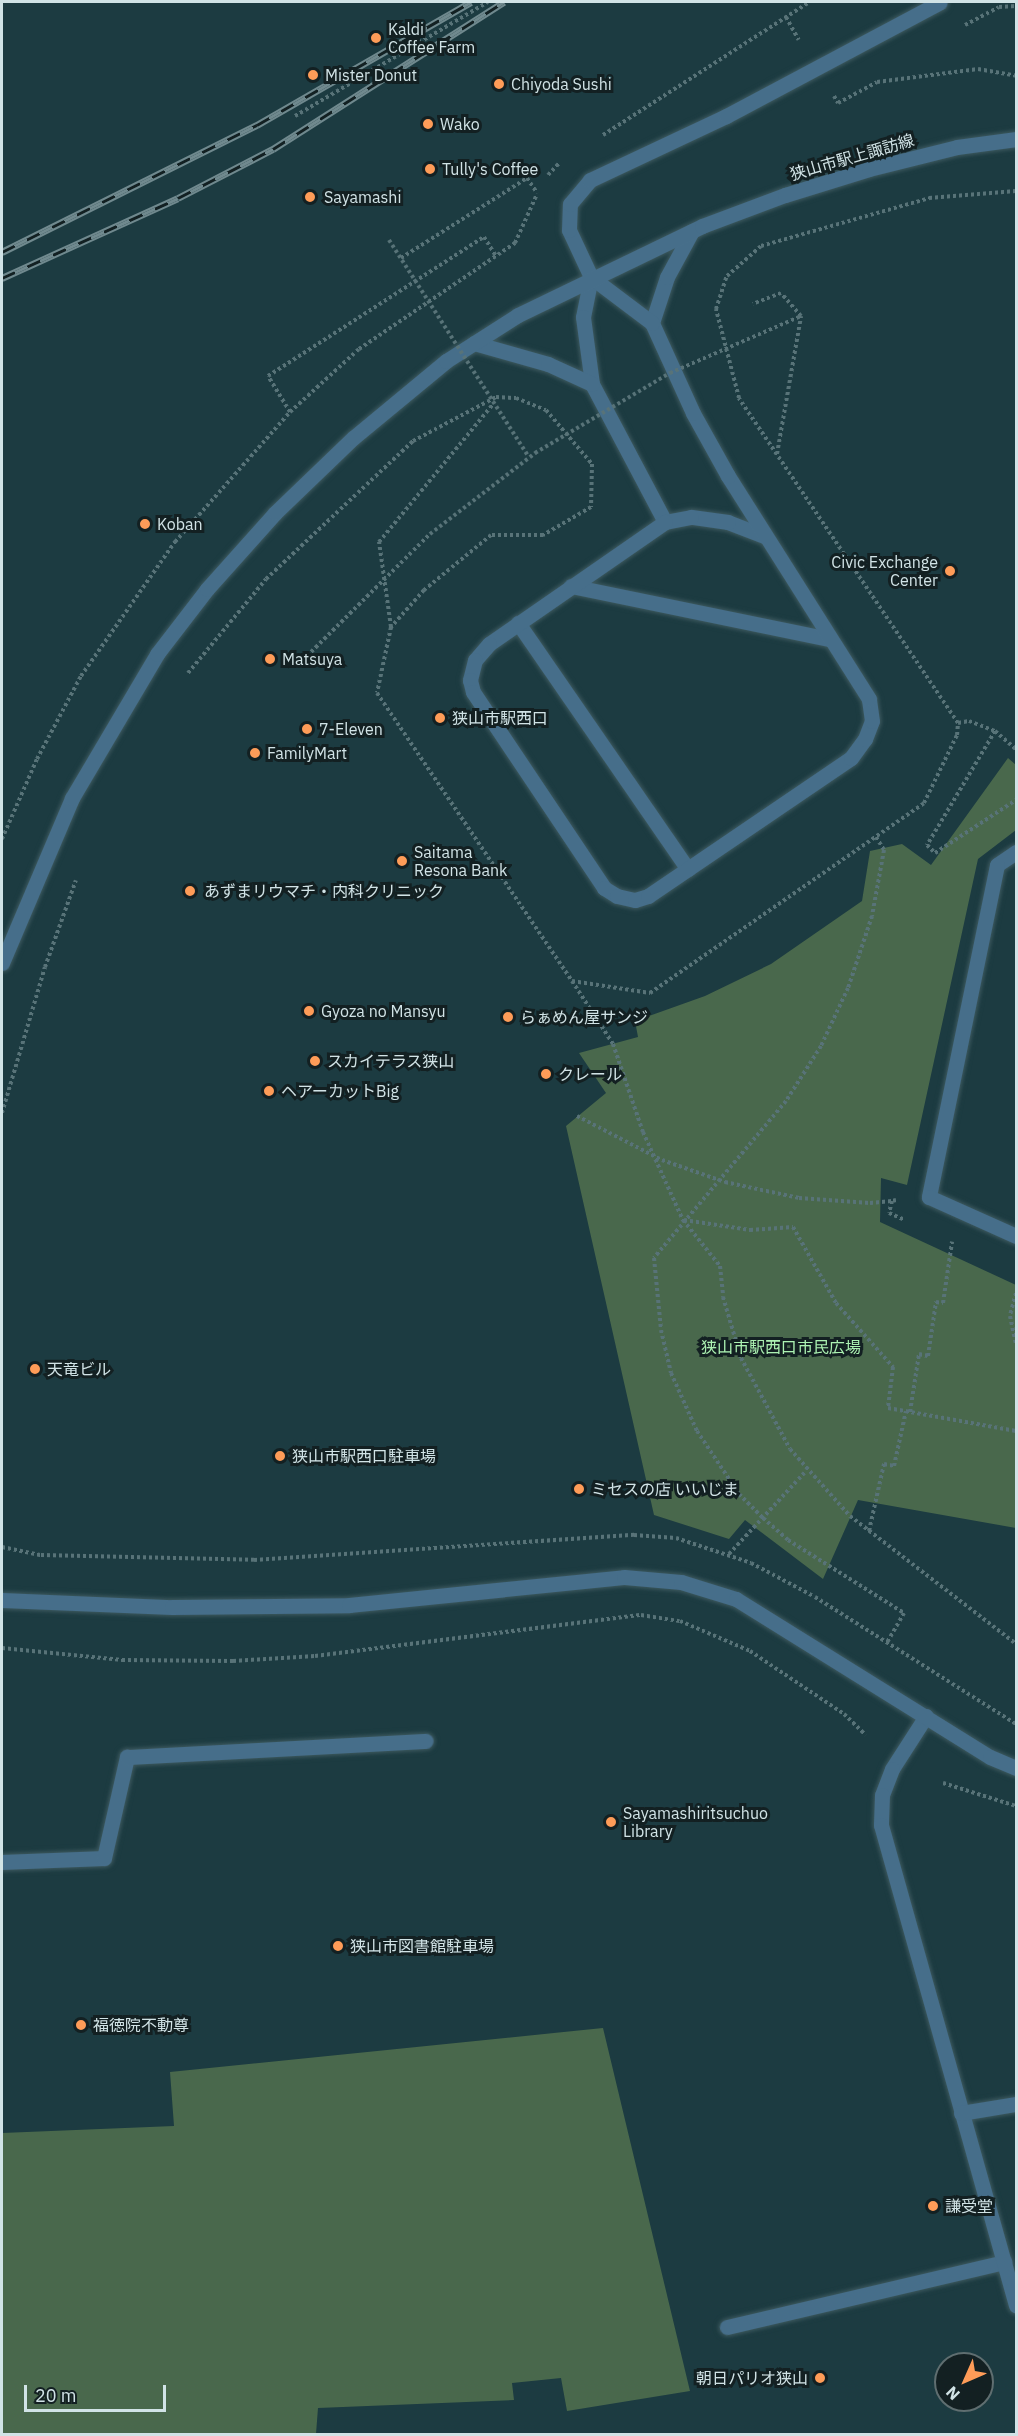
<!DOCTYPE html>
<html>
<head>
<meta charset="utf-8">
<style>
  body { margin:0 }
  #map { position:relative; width:1018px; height:2436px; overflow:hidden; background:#1c3b41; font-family:"IBM Plex Sans","Noto Sans JP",sans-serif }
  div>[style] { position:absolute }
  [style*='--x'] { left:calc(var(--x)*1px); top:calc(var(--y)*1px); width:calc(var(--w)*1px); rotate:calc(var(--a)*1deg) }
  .green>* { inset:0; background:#49684c }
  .path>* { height:4px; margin-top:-2px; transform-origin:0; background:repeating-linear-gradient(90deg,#587378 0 3px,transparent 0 6px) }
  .roads { filter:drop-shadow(0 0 2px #3d595f) drop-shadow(0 0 2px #3d595f) }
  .service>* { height:15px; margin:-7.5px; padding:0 7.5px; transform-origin:7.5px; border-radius:7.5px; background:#466e8a }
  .minor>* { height:15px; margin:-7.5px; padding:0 7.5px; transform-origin:7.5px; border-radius:7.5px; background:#466e8a }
  .tertiary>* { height:15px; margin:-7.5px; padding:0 7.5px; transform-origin:7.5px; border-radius:7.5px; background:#466e8a }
  .rail>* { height:7px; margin-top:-3.5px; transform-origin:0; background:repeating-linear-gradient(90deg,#132022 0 14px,#70898e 0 28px); box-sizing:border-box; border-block:2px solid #70898e }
  .path-bridge>* { height:4px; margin-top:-2px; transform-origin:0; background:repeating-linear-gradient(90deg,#587378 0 3px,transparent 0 6px) }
  .dots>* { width:16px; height:16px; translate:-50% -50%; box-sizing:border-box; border:3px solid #132022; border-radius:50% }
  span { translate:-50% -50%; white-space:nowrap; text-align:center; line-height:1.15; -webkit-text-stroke:6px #132022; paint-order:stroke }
  .poi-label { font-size:16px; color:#d1e3e6 }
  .left { translate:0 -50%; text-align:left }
  .right { translate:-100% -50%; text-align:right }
  .street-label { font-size:16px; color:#d1e3e6 }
  .park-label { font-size:16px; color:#acf2b2 }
  .frame { position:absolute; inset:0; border:3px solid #d1e3e6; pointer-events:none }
  .north { position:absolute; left:934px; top:2352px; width:60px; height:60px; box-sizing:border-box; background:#132022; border:2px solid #5f6e70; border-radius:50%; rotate:225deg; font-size:16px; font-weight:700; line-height:24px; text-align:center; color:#d1e3e6 }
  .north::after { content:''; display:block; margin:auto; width:21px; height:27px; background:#fe9c58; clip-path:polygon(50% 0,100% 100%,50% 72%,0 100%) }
  .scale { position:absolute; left:24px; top:2385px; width:142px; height:27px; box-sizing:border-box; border:3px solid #d1e3e6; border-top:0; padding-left:8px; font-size:18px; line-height:21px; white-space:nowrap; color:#d1e3e6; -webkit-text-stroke:4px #132022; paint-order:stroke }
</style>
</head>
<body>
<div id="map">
  <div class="green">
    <div style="clip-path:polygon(1008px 758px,1016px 765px,1016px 830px,978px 859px,907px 1185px,881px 1178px,880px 1222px,1016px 1285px,1016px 1528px,858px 1500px,823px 1579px,745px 1520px,729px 1539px,654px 1515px,566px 1126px,606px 1093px,579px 1053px,638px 1037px,635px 1021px,705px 996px,771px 964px,862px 901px,870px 851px,902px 844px,931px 865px)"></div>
    <div style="clip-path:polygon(603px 2028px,690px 2391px,567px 2411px,561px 2378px,512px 2383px,514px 2400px,318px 2408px,316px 2434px,2px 2434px,2px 2133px,174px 2126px,170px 2072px)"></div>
  </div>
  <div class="path">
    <div style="--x:786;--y:17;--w:26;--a:61"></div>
    <div style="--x:965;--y:25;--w:38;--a:-28"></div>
    <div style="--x:999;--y:7;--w:17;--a:-3"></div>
    <div style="--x:834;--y:96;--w:8;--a:60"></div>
    <div style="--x:838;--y:103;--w:44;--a:-28.3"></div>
    <div style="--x:877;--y:82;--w:102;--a:-7.3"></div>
    <div style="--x:978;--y:69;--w:39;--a:10"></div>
    <div style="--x:295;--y:116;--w:224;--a:-30.6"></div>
    <div style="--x:603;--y:135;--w:245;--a:-32.8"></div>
    <div style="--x:548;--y:175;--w:16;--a:-47"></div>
    <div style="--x:401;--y:258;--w:149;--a:-32.4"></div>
    <div style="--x:527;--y:178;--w:18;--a:56"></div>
    <div style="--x:290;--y:412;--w:42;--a:-121.4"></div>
    <div style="--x:268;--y:376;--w:257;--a:-32.8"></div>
    <div style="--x:484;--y:237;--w:22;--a:58"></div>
    <div style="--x:777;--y:454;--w:140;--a:-80.1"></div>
    <div style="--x:391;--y:627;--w:86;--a:-98"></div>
    <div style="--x:379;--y:542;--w:180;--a:-50.4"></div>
    <div style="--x:188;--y:673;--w:122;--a:-50.3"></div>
    <div style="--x:266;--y:579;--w:202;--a:-43.2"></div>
    <div style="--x:413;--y:441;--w:94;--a:-27.9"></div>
    <div style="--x:496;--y:397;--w:20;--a:3"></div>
    <div style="--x:516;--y:398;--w:32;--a:22"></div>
    <div style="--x:546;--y:410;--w:71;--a:49.6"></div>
    <div style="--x:592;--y:464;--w:43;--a:91.3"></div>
    <div style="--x:591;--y:507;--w:56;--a:149.7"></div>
    <div style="--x:543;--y:535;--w:52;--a:180"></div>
    <div style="--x:491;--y:535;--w:87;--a:140.6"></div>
    <div style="--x:424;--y:590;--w:50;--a:131.7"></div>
    <div style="--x:391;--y:627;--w:67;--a:102"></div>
    <div style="--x:377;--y:693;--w:348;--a:55.9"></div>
    <div style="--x:572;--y:981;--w:79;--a:8.7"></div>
    <div style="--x:650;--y:993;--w:333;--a:-34.7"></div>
    <div style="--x:924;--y:803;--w:76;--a:-64.1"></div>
    <div style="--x:957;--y:735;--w:12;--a:-85"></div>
    <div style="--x:958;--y:723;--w:392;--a:-124"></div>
    <div style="--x:739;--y:398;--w:92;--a:-104.5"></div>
    <div style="--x:716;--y:309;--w:35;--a:-72"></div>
    <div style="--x:727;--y:276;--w:45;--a:-41.4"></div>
    <div style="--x:761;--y:246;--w:175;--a:-15.9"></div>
    <div style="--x:929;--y:198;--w:87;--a:-4.6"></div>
    <div style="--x:958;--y:723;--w:11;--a:-10"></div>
    <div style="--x:969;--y:721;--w:28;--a:21"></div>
    <div style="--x:995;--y:731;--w:28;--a:41"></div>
    <div style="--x:995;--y:731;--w:133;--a:120.8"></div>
    <div style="--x:927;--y:845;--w:11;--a:45"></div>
    <div style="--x:935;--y:853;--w:97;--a:-33.2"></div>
    <div style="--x:876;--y:837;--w:15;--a:58"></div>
    <div style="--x:884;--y:850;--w:67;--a:100.3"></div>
    <div style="--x:872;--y:916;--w:76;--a:108.4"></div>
    <div style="--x:848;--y:988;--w:64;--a:115"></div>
    <div style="--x:821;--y:1046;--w:65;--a:122.5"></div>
    <div style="--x:786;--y:1101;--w:205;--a:130.1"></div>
    <div style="--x:654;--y:1258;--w:72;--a:84.4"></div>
    <div style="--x:661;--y:1330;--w:44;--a:76.9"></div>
    <div style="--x:671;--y:1373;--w:64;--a:65.9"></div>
    <div style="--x:697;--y:1431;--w:76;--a:56.3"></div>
    <div style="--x:739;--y:1494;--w:34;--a:45"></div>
    <div style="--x:763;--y:1518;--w:33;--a:41"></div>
    <div style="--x:788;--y:1540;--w:137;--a:32.2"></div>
    <div style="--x:904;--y:1613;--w:34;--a:120"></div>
    <div style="--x:2;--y:839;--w:87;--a:-66.4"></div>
    <div style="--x:37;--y:759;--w:94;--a:-62.1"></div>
    <div style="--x:81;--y:676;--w:164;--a:-55"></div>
    <div style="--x:175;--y:542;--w:174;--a:-48.5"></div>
    <div style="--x:290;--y:412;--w:93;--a:-42.4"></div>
    <div style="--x:359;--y:349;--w:189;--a:-34.2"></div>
    <div style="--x:515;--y:243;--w:54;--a:-65.8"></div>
    <div style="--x:572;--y:981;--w:75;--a:56.9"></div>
    <div style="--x:613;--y:1044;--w:93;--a:71.2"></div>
    <div style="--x:643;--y:1132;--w:97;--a:65.6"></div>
    <div style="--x:683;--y:1220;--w:59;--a:51.2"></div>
    <div style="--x:720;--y:1266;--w:31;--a:84"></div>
    <div style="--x:723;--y:1297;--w:64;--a:73.6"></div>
    <div style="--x:741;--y:1358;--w:103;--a:61.7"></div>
    <div style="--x:790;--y:1449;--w:90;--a:48.2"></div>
    <div style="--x:850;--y:1516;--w:210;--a:37.6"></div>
    <div style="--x:2;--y:1113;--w:152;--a:-73.6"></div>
    <div style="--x:45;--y:967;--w:92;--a:-70.4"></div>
    <div style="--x:896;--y:1200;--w:4;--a:166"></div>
    <div style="--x:892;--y:1201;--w:12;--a:104"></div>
    <div style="--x:889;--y:1213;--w:17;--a:24"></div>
    <div style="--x:684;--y:1220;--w:67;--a:8.6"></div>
    <div style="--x:750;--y:1230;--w:43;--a:-4"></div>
    <div style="--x:793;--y:1227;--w:87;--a:60.5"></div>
    <div style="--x:836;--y:1303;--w:86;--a:48.3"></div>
    <div style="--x:893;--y:1367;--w:41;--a:97"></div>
    <div style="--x:888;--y:1408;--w:130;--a:10.2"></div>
    <div style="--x:1016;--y:1293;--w:24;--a:105"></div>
    <div style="--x:1010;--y:1316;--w:30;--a:78"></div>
    <div style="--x:910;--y:1412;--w:59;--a:-81.2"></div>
    <div style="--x:919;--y:1354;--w:9;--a:13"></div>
    <div style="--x:928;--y:1356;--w:55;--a:-81.6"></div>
    <div style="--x:936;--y:1302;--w:7;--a:8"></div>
    <div style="--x:943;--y:1303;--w:62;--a:-81.6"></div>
    <div style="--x:869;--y:1531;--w:69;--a:-77.4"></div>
    <div style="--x:884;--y:1464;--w:10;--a:11"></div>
    <div style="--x:894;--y:1466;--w:56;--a:-77.7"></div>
    <div style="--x:2;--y:1547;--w:40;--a:12"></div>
    <div style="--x:41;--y:1555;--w:213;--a:1.3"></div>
    <div style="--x:254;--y:1560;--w:381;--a:-3.8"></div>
    <div style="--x:634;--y:1535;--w:42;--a:4.1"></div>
    <div style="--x:676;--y:1538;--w:79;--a:18.4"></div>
    <div style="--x:751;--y:1563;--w:72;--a:28"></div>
    <div style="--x:815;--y:1597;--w:238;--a:32.3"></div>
    <div style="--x:729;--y:1554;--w:113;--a:-47.1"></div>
    <div style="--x:2;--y:1648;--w:121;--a:5.7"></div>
    <div style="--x:122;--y:1660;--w:111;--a:0.5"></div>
    <div style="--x:233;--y:1661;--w:82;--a:-3.5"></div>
    <div style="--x:315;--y:1656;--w:329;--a:-7.2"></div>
    <div style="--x:641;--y:1615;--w:39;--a:9"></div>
    <div style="--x:680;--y:1621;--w:76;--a:23.2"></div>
    <div style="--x:750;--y:1651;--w:113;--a:33.8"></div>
    <div style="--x:844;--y:1714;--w:30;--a:44"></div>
    <div style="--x:943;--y:1783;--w:77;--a:17.5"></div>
  </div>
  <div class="roads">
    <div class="service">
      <div style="--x:571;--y:586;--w:264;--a:11.6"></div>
      <div style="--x:518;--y:623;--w:299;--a:55.4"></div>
      <div style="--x:2;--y:1862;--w:102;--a:-2.2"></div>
      <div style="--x:104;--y:1858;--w:104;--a:-77.2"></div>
      <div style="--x:127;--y:1757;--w:299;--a:-3.1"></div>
      <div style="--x:727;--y:2327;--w:285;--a:-13.2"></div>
    </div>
    <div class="minor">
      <div style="--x:591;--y:277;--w:41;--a:101.3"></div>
      <div style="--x:583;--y:317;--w:68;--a:82.3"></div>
      <div style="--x:592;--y:384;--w:156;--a:62.1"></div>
      <div style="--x:652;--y:323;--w:48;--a:-71.9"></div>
      <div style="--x:667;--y:277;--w:52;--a:-61.5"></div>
      <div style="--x:474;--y:343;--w:77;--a:15.8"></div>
      <div style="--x:548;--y:364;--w:48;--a:24.4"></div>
      <div style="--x:764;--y:536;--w:39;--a:-159"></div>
      <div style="--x:728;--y:522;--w:37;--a:-172"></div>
      <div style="--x:691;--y:517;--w:26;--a:169"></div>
      <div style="--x:665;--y:522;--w:214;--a:145.3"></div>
      <div style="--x:489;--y:644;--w:21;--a:131"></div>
      <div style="--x:475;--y:660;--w:21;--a:104"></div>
      <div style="--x:470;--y:680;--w:12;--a:76"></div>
      <div style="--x:473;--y:692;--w:236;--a:56.2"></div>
      <div style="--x:604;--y:888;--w:15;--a:32"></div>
      <div style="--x:617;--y:896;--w:18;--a:13"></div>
      <div style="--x:635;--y:900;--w:14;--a:-17"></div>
      <div style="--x:648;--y:896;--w:245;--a:-34.2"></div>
      <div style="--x:851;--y:758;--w:24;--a:-54"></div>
      <div style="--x:865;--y:739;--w:19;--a:-69"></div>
      <div style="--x:872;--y:721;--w:22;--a:-98"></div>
      <div style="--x:869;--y:699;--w:264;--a:-122.3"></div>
      <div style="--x:728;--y:476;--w:72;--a:-119.1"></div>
      <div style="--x:693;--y:413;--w:99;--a:-114.5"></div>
      <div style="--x:652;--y:323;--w:76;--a:-143"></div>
      <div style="--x:591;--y:277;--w:52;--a:-115.1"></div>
      <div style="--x:569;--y:230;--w:26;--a:-88"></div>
      <div style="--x:570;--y:204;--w:31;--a:-50"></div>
      <div style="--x:590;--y:180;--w:150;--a:-25.2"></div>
      <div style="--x:726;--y:116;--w:242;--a:-28"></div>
      <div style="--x:1016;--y:852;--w:23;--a:146"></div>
      <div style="--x:997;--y:865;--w:339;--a:101.6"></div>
      <div style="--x:929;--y:1197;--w:95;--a:24.1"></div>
      <div style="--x:926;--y:1716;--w:63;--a:122.7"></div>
      <div style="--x:892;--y:1769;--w:28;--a:111"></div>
      <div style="--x:882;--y:1795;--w:30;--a:92"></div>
      <div style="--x:881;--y:1825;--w:499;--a:74.3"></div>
      <div style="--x:961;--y:2113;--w:56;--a:-9.3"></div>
    </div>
    <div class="tertiary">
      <div style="--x:2;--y:963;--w:179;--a:-67"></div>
      <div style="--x:72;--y:798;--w:167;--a:-59.4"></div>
      <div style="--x:157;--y:654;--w:82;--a:-52.4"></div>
      <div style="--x:207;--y:589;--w:102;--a:-48.2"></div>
      <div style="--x:275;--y:513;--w:108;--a:-43.9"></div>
      <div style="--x:353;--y:438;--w:121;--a:-39.6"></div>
      <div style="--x:446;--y:361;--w:85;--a:-32.6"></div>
      <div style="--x:518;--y:315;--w:204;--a:-25.8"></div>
      <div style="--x:702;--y:226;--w:89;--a:-20.5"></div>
      <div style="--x:785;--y:195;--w:88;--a:-17.2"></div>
      <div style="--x:869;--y:169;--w:91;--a:-14"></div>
      <div style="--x:957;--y:147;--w:60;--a:-7.7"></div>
      <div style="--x:2;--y:1600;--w:170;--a:2.4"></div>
      <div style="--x:172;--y:1607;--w:177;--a:-0.6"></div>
      <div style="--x:349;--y:1605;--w:276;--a:-5.8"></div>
      <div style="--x:624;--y:1577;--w:57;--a:5"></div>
      <div style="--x:681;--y:1582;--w:58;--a:17.2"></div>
      <div style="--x:736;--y:1599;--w:299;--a:31.9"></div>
      <div style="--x:990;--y:1757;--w:28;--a:23"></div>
    </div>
  </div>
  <div class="rail">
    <div style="--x:2;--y:252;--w:285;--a:-26.5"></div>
    <div style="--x:257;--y:125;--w:247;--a:-29.9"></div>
    <div style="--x:2;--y:278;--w:193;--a:-24.4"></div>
    <div style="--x:178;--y:198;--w:107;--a:-27.3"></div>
    <div style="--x:273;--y:149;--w:274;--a:-32.5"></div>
  </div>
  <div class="path-bridge">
    <div style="--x:389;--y:240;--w:258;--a:57.2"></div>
    <div style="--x:307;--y:656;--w:173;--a:-44.8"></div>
    <div style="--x:430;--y:534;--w:133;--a:-37.6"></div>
    <div style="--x:535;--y:453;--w:157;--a:-30.7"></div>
    <div style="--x:670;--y:373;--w:143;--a:-23.5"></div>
    <div style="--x:801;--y:316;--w:30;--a:-131"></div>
    <div style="--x:781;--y:293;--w:30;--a:159"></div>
    <div style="--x:577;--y:1116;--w:96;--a:27.4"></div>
    <div style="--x:662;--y:1160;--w:67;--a:19.2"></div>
    <div style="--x:725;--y:1182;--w:76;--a:12.2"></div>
    <div style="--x:799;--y:1198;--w:71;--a:4"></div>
    <div style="--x:870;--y:1203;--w:22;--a:-5"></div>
  </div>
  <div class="dots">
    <div style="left:376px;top:38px;background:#fe9c58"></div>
    <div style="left:313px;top:75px;background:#fe9c58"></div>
    <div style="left:499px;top:84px;background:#fe9c58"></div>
    <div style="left:428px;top:124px;background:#fe9c58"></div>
    <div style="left:430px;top:169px;background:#fe9c58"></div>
    <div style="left:310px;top:197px;background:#fe9c58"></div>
    <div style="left:145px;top:524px;background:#fe9c58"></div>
    <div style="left:950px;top:571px;background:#fe9c58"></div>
    <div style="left:270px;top:659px;background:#fe9c58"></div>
    <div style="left:440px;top:718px;background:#fe9c58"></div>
    <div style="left:307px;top:729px;background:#fe9c58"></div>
    <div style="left:255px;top:753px;background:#fe9c58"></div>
    <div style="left:402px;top:861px;background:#fe9c58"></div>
    <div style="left:190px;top:891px;background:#fe9c58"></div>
    <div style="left:309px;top:1011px;background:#fe9c58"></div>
    <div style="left:508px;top:1017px;background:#fe9c58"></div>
    <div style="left:315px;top:1061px;background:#fe9c58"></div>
    <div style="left:546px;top:1074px;background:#fe9c58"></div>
    <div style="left:269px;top:1091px;background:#fe9c58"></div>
    <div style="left:35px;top:1369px;background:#fe9c58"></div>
    <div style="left:280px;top:1456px;background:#fe9c58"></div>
    <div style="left:579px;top:1489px;background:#fe9c58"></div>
    <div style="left:611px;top:1822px;background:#fe9c58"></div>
    <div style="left:338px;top:1946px;background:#fe9c58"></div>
    <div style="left:81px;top:2025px;background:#fe9c58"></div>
    <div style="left:933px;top:2206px;background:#fe9c58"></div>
    <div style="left:820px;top:2378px;background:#fe9c58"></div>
  </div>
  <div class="poi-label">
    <span class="left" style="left:388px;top:38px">Kaldi<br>Coffee Farm</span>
    <span class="left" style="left:325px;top:75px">Mister Donut</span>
    <span class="left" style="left:511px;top:84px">Chiyoda Sushi</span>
    <span class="left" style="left:440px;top:124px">Wako</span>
    <span class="left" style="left:442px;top:169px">Tully's Coffee</span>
    <span class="left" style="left:324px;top:197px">Sayamashi</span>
    <span class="left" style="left:157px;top:524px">Koban</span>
    <span class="right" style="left:938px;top:571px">Civic Exchange<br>Center</span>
    <span class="left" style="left:282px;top:659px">Matsuya</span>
    <span class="left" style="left:452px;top:718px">狭山市駅西口</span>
    <span class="left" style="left:319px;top:729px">7-Eleven</span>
    <span class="left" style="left:267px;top:753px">FamilyMart</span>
    <span class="left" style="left:414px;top:861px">Saitama<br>Resona Bank</span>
    <span class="left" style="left:204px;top:891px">あずまリウマチ・内科クリニック</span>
    <span class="left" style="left:321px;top:1011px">Gyoza no Mansyu</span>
    <span class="left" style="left:520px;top:1017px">らぁめん屋サンジ</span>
    <span class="left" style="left:327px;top:1061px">スカイテラス狭山</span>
    <span class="left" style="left:558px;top:1074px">クレール</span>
    <span class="left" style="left:281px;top:1091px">ヘアーカットBig</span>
    <span class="left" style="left:47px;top:1369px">天竜ビル</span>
    <span class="left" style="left:292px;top:1456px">狭山市駅西口駐車場</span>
    <span class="left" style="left:591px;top:1489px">ミセスの店 いいじま</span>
    <span class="left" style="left:623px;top:1822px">Sayamashiritsuchuo<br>Library</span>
    <span class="left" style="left:350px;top:1946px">狭山市図書館駐車場</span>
    <span class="left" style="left:93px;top:2025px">福徳院不動尊</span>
    <span class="left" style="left:945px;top:2206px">謙受堂</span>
    <span class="right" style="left:808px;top:2378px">朝日パリオ狭山</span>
  </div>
  <div class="street-label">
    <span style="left:852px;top:157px;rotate:-16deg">狭山市駅上諏訪線</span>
  </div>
  <div class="park-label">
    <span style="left:781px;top:1347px">狭山市駅西口市民広場</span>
  </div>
  <div class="frame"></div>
  <div class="north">N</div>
  <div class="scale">20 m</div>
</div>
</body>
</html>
